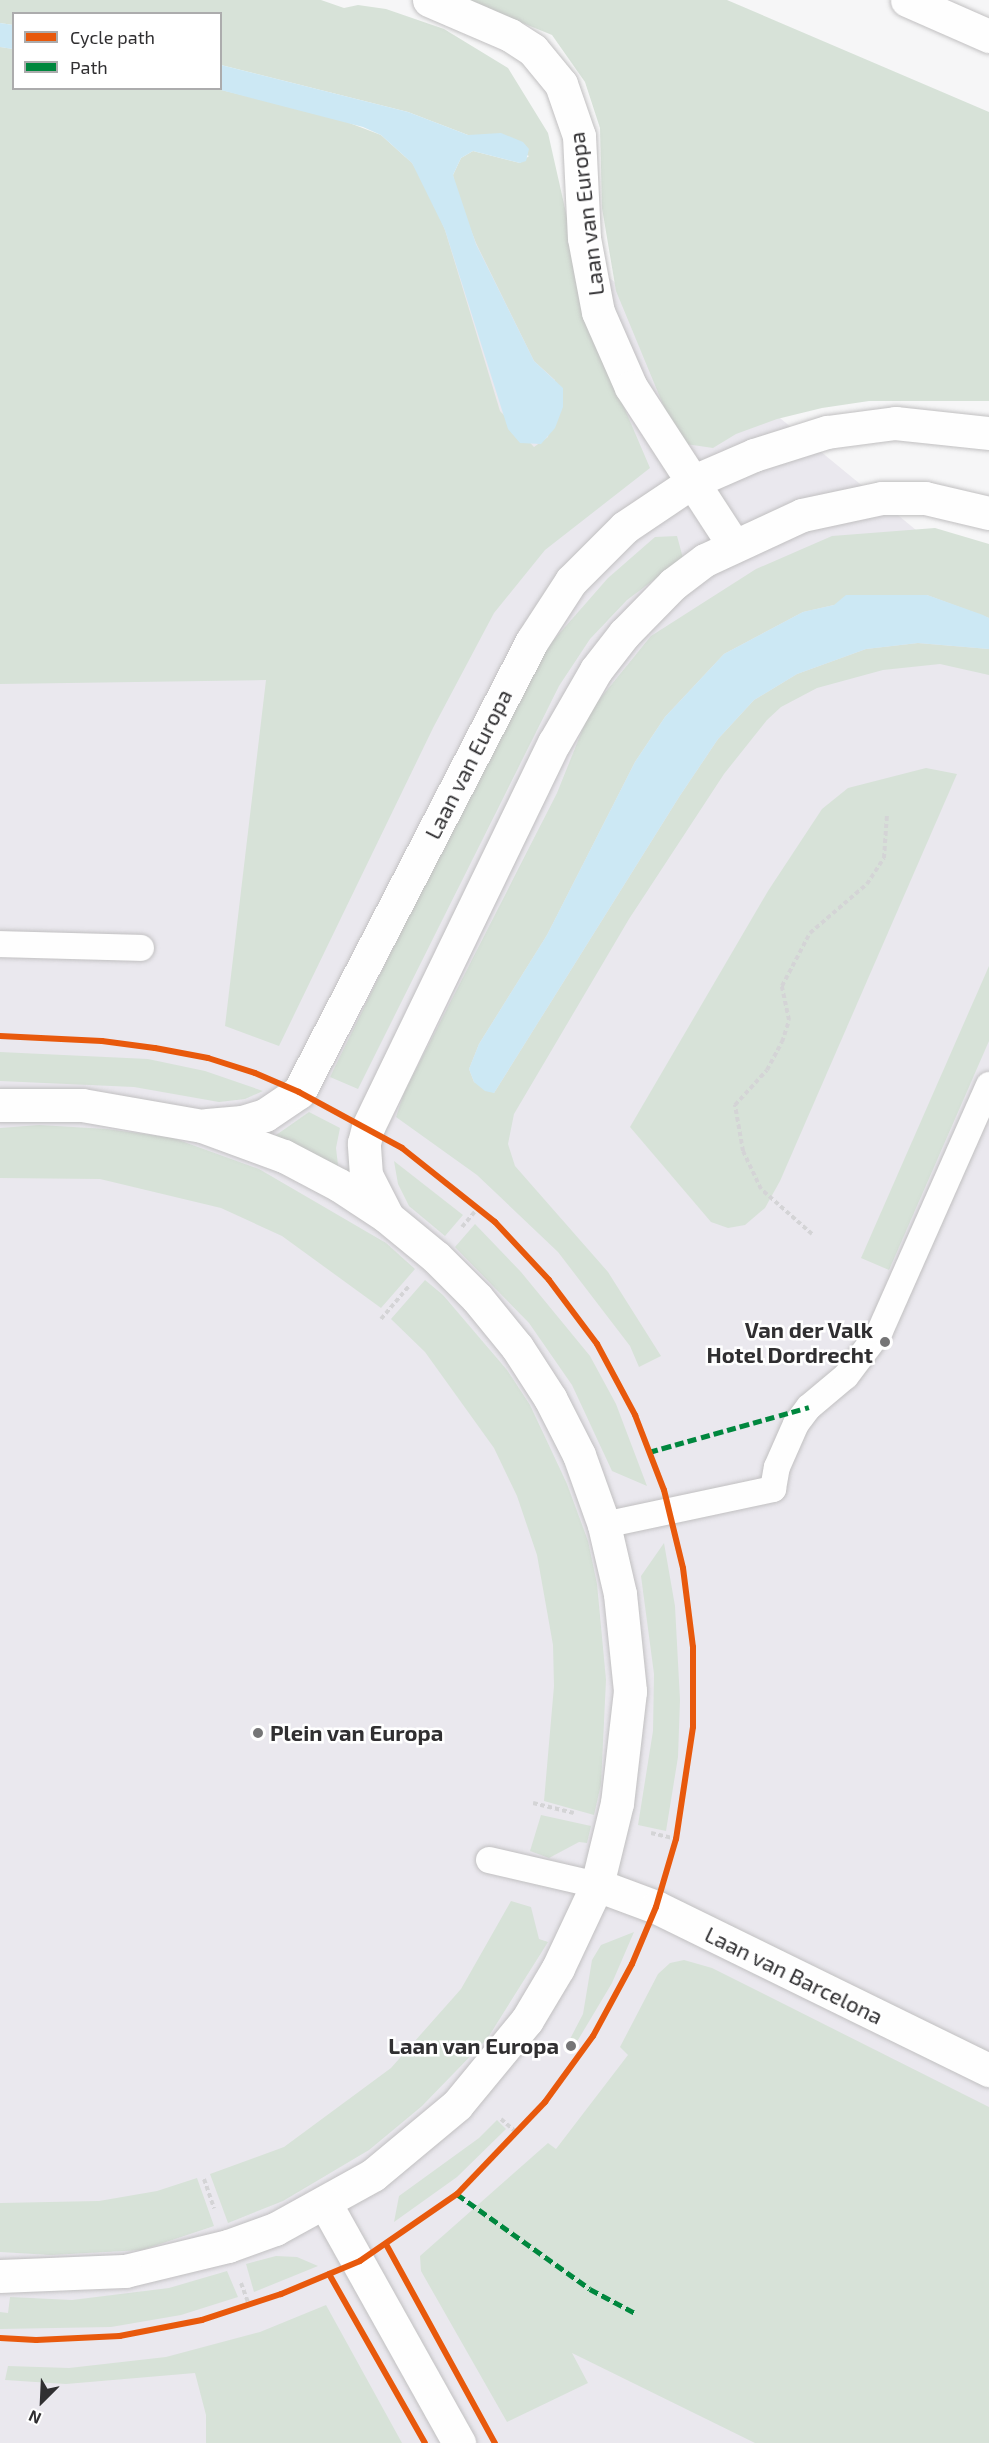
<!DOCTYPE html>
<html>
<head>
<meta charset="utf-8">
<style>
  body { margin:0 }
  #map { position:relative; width:989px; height:2443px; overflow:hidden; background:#f6f6f7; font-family:"Exo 2",sans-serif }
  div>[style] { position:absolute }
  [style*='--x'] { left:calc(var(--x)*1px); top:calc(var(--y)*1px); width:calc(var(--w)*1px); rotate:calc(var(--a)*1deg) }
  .built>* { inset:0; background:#eae8ee }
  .green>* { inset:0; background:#d7e2d8 }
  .water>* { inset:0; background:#cce8f4 }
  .path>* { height:4px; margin-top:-2px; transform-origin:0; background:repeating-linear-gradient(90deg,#d4d4d6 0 4.5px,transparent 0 7.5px) }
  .roads { filter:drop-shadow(0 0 2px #c1c0c1) drop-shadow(0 0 2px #c1c0c1) }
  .service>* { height:26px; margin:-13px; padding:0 13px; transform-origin:13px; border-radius:13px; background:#fefefe }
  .minor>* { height:33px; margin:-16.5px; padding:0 16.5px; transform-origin:16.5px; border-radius:16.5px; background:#fefefe }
  .tertiary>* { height:33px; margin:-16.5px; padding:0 16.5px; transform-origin:16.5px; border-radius:16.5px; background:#fefefe }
  .trunk>* { height:33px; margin:-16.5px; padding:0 16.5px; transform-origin:16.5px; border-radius:16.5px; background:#fefefe }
  .quiet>* { height:4.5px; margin-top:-2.25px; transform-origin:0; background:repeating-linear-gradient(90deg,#00873e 0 9px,transparent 0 13.5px) }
  .cycleway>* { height:6px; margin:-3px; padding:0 3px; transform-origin:3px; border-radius:3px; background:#e8590c }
  .dots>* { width:16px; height:16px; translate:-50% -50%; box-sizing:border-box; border:3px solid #fff; border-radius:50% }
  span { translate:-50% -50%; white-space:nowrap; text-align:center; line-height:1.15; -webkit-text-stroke:5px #fff; paint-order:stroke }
  .street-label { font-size:22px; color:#302f31 }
  .poi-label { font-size:22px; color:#302f31; font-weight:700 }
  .right { translate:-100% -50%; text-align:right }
  .left { translate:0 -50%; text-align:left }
  .legend { position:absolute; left:12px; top:12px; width:210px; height:78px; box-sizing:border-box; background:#fff; border:2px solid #acacad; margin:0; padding:8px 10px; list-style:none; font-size:18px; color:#302f31 }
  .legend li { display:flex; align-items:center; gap:12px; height:30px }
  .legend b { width:30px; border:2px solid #acacad }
  .north { position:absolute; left:12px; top:2371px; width:60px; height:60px; -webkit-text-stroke:4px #fff; paint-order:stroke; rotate:204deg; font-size:16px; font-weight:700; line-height:24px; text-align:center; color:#302f31 }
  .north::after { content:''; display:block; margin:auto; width:21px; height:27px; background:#302f31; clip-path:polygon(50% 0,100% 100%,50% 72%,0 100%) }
</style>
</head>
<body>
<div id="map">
  <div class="built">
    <div style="clip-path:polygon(0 47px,13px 49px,14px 88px,217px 88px,511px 197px,989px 590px,989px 2443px,0 2443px)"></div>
  </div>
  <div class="green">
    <div style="clip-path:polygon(0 0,321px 0,344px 8px,358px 5px,386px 9px,444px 29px,508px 68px,548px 133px,594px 337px,650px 468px,545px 550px,494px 613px,433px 728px,279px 1046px,225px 1026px,266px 680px,0 684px,0 47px,13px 49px,14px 88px,217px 89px,331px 116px,381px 135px,412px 163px,429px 191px,445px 230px,500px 411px,534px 447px,548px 437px,555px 380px,534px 361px,476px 243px,456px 193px,453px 175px,461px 158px,473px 151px,520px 163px,529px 156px,484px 135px,468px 135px,408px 112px,221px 65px,220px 14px,14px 14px,13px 25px,0 23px)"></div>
    <div style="clip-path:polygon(467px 0,727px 0,989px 112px,989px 401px,869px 401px,822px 408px,777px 419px,736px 434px,713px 448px,686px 444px,674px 431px,616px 291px,602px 208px,600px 128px,585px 82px,552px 35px)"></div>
    <div style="clip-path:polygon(935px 528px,989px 544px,989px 618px,927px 595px,834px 605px,803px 612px,724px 654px,665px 717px,635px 762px,547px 935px,479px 1044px,469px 1069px,474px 1082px,494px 1093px,679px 797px,718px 739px,754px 700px,797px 674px,866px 649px,918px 643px,989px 649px,989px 675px,940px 664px,883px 670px,817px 688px,781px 707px,767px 720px,724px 774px,629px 919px,514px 1114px,508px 1144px,515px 1166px,608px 1272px,661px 1356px,639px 1367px,630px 1346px,558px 1252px,477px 1175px,396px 1117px,404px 1093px,557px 793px,590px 711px,651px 636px,756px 569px,832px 536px)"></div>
    <div style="clip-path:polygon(677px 536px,683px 558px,627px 600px,590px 639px,559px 686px,358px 1089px,330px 1077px,512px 705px,551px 643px,608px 578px,655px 537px)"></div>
    <div style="clip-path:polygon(926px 768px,957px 774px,780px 1181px,765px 1208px,745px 1225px,728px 1228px,711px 1222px,630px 1127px,768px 891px,822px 809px,848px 788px)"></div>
    <div style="clip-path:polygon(989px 966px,989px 1041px,889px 1270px,861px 1258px)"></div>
    <div style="clip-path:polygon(0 1052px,148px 1059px,205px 1071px,263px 1091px,245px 1099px,219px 1102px,134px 1087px,0 1081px)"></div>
    <div style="clip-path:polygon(309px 1112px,340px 1128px,336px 1148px,339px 1174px,269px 1140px)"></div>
    <div style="clip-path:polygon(39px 1125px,107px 1129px,173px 1138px,259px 1169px,386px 1243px,415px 1269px,381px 1308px,282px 1236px,221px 1208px,100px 1179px,0 1178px,0 1128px)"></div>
    <div style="clip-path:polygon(394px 1161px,463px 1215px,445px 1236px,409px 1206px,398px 1184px)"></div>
    <div style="clip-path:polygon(475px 1224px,521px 1272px,590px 1356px,616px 1404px,647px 1486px,612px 1471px,572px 1385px,529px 1323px,455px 1247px)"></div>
    <div style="clip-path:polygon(425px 1280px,443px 1295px,507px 1370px,530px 1405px,567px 1484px,588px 1541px,597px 1584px,606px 1680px,601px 1784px,594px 1815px,544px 1801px,554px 1686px,553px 1645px,537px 1555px,517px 1496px,494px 1448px,425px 1352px,391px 1319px)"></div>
    <div style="clip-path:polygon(664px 1543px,675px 1606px,680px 1700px,678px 1757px,666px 1831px,638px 1825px,653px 1731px,654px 1674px,641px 1576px)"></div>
    <div style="clip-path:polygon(541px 1815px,591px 1826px,587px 1843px,579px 1842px,549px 1858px,530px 1851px)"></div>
    <div style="clip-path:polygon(511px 1901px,531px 1907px,539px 1939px,548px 1942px,487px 2039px,422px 2106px,369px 2150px,283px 2201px,228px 2223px,210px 2174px,284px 2147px,391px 2068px,461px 1989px)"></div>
    <div style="clip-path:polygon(634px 1932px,612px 1983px,575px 2045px,570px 2039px,583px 2014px,592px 1960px,601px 1945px)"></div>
    <div style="clip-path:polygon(684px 1960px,712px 1968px,989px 2107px,989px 2443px,755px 2443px,572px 2353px,588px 2383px,507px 2422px,421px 2271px,420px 2256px,548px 2143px,556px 2149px,628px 2055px,620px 2047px,658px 1974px,670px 1963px)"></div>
    <div style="clip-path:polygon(497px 2120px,506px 2129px,457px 2177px,394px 2222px,399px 2196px,479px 2138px)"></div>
    <div style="clip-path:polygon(197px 2178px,214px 2226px,142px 2250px,51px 2255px,0 2252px,0 2203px,99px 2201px,157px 2191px)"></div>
    <div style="clip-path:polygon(276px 2256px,297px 2257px,318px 2266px,254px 2292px,246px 2264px)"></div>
    <div style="clip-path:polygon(227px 2271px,238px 2297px,181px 2315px,111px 2327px,0 2329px,0 2312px,8px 2313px,10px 2297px,72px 2300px,169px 2288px)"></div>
    <div style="clip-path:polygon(326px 2305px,402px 2443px,206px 2443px,206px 2415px,195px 2373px,66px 2384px,5px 2380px,8px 2366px,69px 2368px,166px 2357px,260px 2332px)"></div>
  </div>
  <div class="water">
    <div style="clip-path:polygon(0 23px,13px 25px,13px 49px,0 47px)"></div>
    <div style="clip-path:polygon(221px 65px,408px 112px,468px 135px,501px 133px,523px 142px,529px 149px,526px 161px,520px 163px,473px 151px,461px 158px,453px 175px,476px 244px,534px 361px,563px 388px,563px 407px,555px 428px,541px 444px,520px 443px,508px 429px,445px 230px,412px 163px,381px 135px,363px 127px,217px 89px,220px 88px)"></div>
    <div style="clip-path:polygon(846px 595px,927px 595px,983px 615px,989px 618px,989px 649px,918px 643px,866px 649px,797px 674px,754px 700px,718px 739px,679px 797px,494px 1093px,485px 1091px,474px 1082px,469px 1069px,479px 1044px,547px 935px,635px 762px,665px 717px,724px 654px,803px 612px,834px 605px)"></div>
  </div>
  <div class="path">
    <div style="--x:462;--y:1227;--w:26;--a:-50"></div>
    <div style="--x:812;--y:1234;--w:68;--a:-138.6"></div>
    <div style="--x:761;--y:1189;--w:42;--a:-115.3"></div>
    <div style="--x:743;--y:1151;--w:47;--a:-99.9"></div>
    <div style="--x:735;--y:1105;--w:47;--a:-47.6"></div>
    <div style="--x:767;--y:1070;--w:32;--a:-62"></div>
    <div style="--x:782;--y:1042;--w:23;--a:-72"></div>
    <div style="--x:789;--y:1020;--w:35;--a:-102"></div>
    <div style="--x:782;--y:986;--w:60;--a:-62.2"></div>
    <div style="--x:810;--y:933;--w:75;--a:-40.7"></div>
    <div style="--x:867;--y:884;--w:31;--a:-57"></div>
    <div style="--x:884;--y:858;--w:44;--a:-86.1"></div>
    <div style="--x:381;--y:1319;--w:43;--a:-49.7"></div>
    <div style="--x:533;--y:1803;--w:42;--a:13.7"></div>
    <div style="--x:651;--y:1833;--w:26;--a:13"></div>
    <div style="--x:501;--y:2119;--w:20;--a:41"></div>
    <div style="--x:204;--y:2179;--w:31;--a:71"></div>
    <div style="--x:241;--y:2283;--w:23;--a:70"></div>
  </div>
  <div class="roads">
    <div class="service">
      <div style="--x:0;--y:944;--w:141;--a:1.6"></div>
      <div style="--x:604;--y:1525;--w:173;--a:-12"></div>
      <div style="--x:773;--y:1489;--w:22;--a:-80"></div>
      <div style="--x:777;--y:1467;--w:47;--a:-66.2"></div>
      <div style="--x:796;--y:1424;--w:21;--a:-53"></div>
      <div style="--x:809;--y:1407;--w:48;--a:-40"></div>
      <div style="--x:846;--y:1376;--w:56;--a:-52.9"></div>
      <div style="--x:880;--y:1331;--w:269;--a:-66.1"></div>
      <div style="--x:489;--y:1860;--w:111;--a:13"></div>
    </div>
    <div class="minor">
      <div style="--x:429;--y:0;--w:88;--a:23.4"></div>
      <div style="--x:510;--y:35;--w:27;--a:33"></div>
      <div style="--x:533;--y:50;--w:44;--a:50.5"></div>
      <div style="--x:561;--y:84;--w:55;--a:70.9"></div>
      <div style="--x:579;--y:136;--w:102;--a:87.2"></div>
      <div style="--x:584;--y:238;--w:75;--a:79.3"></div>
      <div style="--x:598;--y:312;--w:82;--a:66.3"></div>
      <div style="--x:631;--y:387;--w:187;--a:57"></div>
      <div style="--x:597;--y:1885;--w:63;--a:20.4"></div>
      <div style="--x:656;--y:1907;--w:371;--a:26.1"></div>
    </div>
    <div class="tertiary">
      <div style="--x:0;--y:1105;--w:82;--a:0"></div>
      <div style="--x:82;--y:1105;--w:122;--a:9.9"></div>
      <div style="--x:202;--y:1126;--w:87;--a:20.1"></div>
      <div style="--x:284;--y:1156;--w:62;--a:27.8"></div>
      <div style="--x:339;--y:1185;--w:56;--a:33.4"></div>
      <div style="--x:386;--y:1216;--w:65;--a:39.4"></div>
      <div style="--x:436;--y:1257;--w:58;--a:45"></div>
      <div style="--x:477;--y:1298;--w:63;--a:50.8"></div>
      <div style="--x:517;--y:1347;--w:61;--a:57.1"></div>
      <div style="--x:550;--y:1398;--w:64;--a:63"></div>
      <div style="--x:579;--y:1455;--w:74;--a:70.3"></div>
      <div style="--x:604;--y:1525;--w:71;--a:76.9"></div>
      <div style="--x:620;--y:1594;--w:98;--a:84.1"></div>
      <div style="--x:630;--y:1691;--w:113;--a:96.6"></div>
      <div style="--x:617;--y:1803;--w:84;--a:103.7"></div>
      <div style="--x:597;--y:1885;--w:92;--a:115.2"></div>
      <div style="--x:558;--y:1968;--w:61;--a:120.8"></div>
      <div style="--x:527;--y:2020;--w:110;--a:129.5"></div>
      <div style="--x:457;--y:2105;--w:109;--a:140.2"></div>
      <div style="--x:373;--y:2175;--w:112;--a:151.1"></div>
      <div style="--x:275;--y:2229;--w:50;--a:160.1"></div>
      <div style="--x:228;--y:2246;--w:106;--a:166.4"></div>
      <div style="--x:125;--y:2271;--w:125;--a:177.7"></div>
      <div style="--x:207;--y:1125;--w:35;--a:-5"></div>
      <div style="--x:242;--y:1122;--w:24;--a:-17"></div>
      <div style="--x:265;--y:1115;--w:41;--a:-34.1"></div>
      <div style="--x:299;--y:1092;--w:508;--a:-62.68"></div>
      <div style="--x:532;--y:641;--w:72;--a:-57"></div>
      <div style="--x:571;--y:581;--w:76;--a:-45"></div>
      <div style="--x:625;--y:527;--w:81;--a:-33.9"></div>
      <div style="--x:692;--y:482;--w:68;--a:-23.5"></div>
      <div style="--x:754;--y:455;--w:77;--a:-17.5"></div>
      <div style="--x:827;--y:432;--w:69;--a:-7.5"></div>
      <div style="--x:895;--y:423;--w:95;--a:6.1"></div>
      <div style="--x:386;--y:1214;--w:44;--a:-117.1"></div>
      <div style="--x:366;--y:1175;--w:32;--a:-94"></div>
      <div style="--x:364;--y:1143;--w:16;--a:-76"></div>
      <div style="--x:368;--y:1127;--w:427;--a:-64.2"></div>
      <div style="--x:554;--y:743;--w:84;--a:-60.1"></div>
      <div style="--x:596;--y:670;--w:46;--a:-52.1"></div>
      <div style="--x:624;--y:634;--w:70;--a:-45.6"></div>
      <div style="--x:673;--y:584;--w:40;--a:-37"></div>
      <div style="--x:705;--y:560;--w:107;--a:-24.9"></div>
      <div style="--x:802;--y:515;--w:82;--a:-12"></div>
      <div style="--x:882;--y:498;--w:43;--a:0"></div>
      <div style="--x:925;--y:498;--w:66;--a:13.2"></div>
      <div style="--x:325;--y:2203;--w:275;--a:60.8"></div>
    </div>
    <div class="trunk">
      <div style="--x:907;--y:0;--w:90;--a:23.7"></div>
    </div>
  </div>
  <div class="quiet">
    <div style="--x:649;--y:1452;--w:166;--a:-15.7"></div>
    <div style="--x:457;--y:2194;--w:163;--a:35.5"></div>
    <div style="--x:590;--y:2289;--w:53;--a:28"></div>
  </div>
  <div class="cycleway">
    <div style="--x:0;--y:1036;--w:102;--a:2.8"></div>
    <div style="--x:102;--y:1041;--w:53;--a:7.5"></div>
    <div style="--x:155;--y:1048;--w:54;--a:10.7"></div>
    <div style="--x:208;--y:1058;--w:49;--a:17.7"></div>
    <div style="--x:255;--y:1073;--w:48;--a:23.4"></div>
    <div style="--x:299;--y:1092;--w:117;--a:28.5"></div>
    <div style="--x:402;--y:1148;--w:119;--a:38.5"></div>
    <div style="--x:495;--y:1222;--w:79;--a:47"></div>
    <div style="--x:549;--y:1280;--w:80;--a:53.1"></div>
    <div style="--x:597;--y:1344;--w:81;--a:61.8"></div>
    <div style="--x:635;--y:1415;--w:80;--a:68.9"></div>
    <div style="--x:664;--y:1490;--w:80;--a:76.3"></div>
    <div style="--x:683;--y:1568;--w:80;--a:82.8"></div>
    <div style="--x:693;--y:1647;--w:80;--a:90"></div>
    <div style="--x:693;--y:1727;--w:113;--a:98.6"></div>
    <div style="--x:676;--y:1839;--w:71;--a:106.4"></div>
    <div style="--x:656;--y:1907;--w:62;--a:112.8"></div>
    <div style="--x:632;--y:1964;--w:82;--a:118.4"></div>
    <div style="--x:593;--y:2036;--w:82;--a:126"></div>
    <div style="--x:545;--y:2102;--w:127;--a:133.7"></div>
    <div style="--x:457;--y:2194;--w:118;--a:145.4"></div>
    <div style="--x:360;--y:2261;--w:86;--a:157.3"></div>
    <div style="--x:281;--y:2294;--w:83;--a:161.8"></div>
    <div style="--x:202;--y:2320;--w:84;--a:169"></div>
    <div style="--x:120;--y:2336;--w:84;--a:177.3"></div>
    <div style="--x:36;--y:2340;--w:36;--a:-177"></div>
    <div style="--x:387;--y:2246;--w:225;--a:61.3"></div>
    <div style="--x:329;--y:2274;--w:194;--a:60.4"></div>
  </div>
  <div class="dots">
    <div style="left:885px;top:1342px;background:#757576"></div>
    <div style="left:258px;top:1733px;background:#757576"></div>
    <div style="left:571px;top:2046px;background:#757576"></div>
  </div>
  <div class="street-label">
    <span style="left:586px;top:214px;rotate:-97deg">Laan van Europa</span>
    <span style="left:468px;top:764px;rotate:-63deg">Laan van Europa</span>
    <span style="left:794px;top:1975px;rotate:26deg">Laan van Barcelona</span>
  </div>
  <div class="poi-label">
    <span class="right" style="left:873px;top:1342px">Van der Valk<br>Hotel Dordrecht</span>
    <span class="left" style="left:270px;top:1733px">Plein van Europa</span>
    <span class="right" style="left:559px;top:2046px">Laan van Europa</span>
  </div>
  <ul class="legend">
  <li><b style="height:8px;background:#e8590c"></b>Cycle path</li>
  <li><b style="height:8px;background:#00873e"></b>Path</li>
  </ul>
  <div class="north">N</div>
</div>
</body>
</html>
